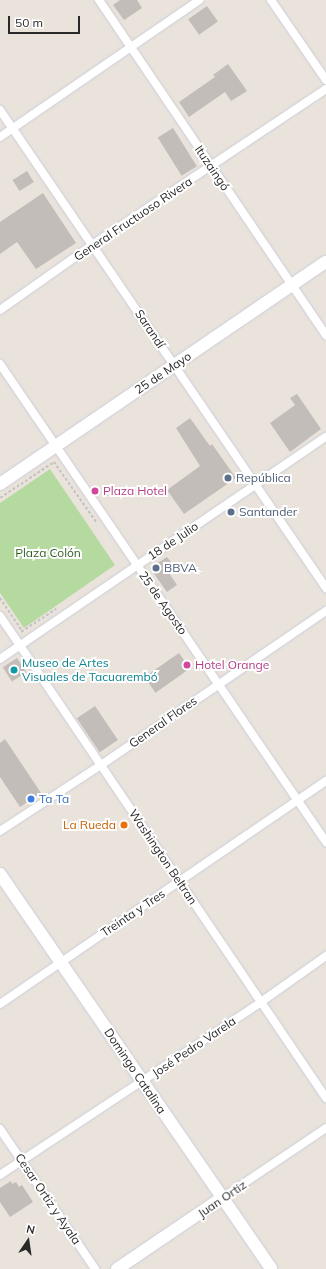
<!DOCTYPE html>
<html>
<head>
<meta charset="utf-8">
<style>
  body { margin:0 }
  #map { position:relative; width:326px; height:1269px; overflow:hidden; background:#eae3dc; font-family:Mulish,sans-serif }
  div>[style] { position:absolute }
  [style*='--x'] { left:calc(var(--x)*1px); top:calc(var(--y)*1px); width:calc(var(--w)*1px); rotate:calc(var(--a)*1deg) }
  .green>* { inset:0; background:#b5da9f }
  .building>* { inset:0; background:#c2bdb9; transform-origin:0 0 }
  .path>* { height:1.5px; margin-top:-0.75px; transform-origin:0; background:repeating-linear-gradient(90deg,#c3c3c3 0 3px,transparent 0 5px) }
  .roads { filter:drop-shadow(0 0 1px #cbced9) drop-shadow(0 0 1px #cbced9) }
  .street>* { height:8px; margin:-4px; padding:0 4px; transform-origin:4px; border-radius:4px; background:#fff }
  .secondary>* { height:12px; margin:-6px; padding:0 6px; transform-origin:6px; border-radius:6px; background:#fff }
  .dots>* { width:11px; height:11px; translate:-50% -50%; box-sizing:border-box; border:2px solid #fff; border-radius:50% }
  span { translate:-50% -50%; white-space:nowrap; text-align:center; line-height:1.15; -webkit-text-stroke:4px #fff; paint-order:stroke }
  .street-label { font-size:12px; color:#292929 }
  .service-label { font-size:12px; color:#4e5e75 }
  .left { translate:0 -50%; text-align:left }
  .hotel-label { font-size:12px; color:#b23c85 }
  .park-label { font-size:12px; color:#305d22 }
  .culture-label { font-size:12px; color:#0d838f }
  .shop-label { font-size:12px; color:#366cbe }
  .food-label { font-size:12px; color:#c56008 }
  .right { translate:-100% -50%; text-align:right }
  .north { position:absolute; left:8px; top:1221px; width:40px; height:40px; -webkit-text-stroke:3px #fff; paint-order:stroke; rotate:13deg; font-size:11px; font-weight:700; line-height:16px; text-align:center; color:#292929 }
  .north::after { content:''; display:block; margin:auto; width:14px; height:18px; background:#292929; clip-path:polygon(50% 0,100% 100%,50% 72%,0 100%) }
  .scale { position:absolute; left:8px; top:16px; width:72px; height:18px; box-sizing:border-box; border:2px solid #292929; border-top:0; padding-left:5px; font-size:12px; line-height:14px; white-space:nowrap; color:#292929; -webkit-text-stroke:3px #fff; paint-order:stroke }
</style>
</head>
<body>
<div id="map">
  <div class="green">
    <div style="clip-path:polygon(50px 469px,115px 565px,24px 628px,0 593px,0 503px)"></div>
  </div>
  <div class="building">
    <div style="clip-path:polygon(120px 0,137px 0,142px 8px,124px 20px,113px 5px)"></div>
    <div style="left:207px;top:6px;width:19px;height:23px;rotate:55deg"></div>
    <div style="clip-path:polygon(228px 64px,247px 91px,231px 101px,225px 92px,189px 117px,179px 102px,215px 77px,213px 75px)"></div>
    <div style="left:173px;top:128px;width:45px;height:18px;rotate:58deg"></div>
    <div style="left:27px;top:171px;width:13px;height:17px;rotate:58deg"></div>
    <div style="clip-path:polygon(43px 193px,76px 243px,36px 269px,17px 242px,0 254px,0 222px)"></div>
    <div style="clip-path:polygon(297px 394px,321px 429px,290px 452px,270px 423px,295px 405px,290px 398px)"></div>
    <div style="clip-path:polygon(190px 418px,210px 446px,212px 444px,236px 478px,184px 514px,167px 490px,200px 466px,176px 428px)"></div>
    <div style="clip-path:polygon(167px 557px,174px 566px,167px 570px,177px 585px,167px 592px,150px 568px)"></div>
    <div style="left:179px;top:653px;width:19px;height:42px;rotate:55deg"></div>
    <div style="left:17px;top:658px;width:17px;height:17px;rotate:57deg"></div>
    <div style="left:95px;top:706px;width:41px;height:22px;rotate:56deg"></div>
    <div style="clip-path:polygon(5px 739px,41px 793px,20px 807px,0 777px,0 743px)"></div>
    <div style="clip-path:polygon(11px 1181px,12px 1184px,16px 1182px,19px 1187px,22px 1185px,33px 1202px,10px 1217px,0 1202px,0 1188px)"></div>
  </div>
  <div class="path">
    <div style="--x:0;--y:498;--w:65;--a:-33.7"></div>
    <div style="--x:54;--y:462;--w:75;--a:54.8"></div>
    <div style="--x:0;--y:598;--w:40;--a:56"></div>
    <div style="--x:21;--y:632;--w:42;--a:-33.3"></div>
  </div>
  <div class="roads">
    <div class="street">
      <div style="--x:99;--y:0;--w:405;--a:55.9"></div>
      <div style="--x:271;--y:0;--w:97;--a:55.5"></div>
      <div style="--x:0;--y:110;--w:579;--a:55.71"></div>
      <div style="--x:0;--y:137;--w:242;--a:-34.5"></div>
      <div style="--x:0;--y:310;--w:113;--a:-35.2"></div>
      <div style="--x:92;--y:245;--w:281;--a:-33.7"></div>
      <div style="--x:0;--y:364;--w:579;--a:55.71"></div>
      <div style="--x:0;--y:616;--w:582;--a:55.93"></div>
      <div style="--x:0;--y:659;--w:394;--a:-34.3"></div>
      <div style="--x:0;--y:831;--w:121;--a:-33.2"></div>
      <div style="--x:101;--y:765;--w:273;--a:-34.4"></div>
      <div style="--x:0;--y:1004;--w:395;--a:-34.4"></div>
      <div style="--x:0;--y:1129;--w:169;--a:55.8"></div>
      <div style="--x:0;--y:1175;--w:313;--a:-33.5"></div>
      <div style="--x:261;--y:1002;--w:80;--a:-35.3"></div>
      <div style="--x:222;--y:1198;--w:125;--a:-33.9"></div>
    </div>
    <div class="secondary">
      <div style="--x:0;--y:484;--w:394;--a:-34.3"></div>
      <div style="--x:0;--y:874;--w:479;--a:55.5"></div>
      <div style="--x:117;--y:1269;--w:127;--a:-34.1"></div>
    </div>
  </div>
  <div class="dots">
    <div style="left:228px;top:478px;background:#5c6f8a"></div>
    <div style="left:95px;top:491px;background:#d1479c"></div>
    <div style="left:231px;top:512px;background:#5c6f8a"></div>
    <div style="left:156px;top:568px;background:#5c6f8a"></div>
    <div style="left:187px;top:665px;background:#d1479c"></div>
    <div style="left:14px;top:670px;background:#0f9aa8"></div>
    <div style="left:31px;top:799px;background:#3f7fe0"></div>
    <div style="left:124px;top:825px;background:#e8710a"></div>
  </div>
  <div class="street-label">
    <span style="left:212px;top:168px;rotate:56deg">Ituzaingó</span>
    <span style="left:133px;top:219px;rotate:-34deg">General Fructuoso Rivera</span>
    <span style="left:150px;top:329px;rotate:56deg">Sarandí</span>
    <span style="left:163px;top:373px;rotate:-34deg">25 de Mayo</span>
    <span style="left:173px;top:541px;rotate:-34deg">18 de Julio</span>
    <span style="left:163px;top:603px;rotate:55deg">25 de Agosto</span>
    <span style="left:163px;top:722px;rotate:-35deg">General Flores</span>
    <span style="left:163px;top:857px;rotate:56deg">Washington Beltran</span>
    <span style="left:133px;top:913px;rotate:-34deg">Treinta y Tres</span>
    <span style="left:194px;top:1047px;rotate:-34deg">José Pedro Varela</span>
    <span style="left:135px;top:1071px;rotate:56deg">Domingo Catalina</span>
    <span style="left:48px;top:1199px;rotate:56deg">Cesar Ortiz y Ayala</span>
    <span style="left:222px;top:1199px;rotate:-34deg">Juan Ortiz</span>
  </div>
  <div class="service-label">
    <span class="left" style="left:236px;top:478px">República</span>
    <span class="left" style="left:239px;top:512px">Santander</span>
    <span class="left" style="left:164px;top:568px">BBVA</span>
  </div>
  <div class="hotel-label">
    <span class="left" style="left:103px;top:491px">Plaza Hotel</span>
    <span class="left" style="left:195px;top:665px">Hotel Orange</span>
  </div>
  <div class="park-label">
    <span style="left:48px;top:553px">Plaza Colón</span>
  </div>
  <div class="culture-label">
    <span class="left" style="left:22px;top:670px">Museo de Artes<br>Visuales de Tacuarembó</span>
  </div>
  <div class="shop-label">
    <span class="left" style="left:39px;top:799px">Ta Ta</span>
  </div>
  <div class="food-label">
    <span class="right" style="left:116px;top:825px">La Rueda</span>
  </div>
  <div class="north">N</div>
  <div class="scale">50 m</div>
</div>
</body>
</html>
